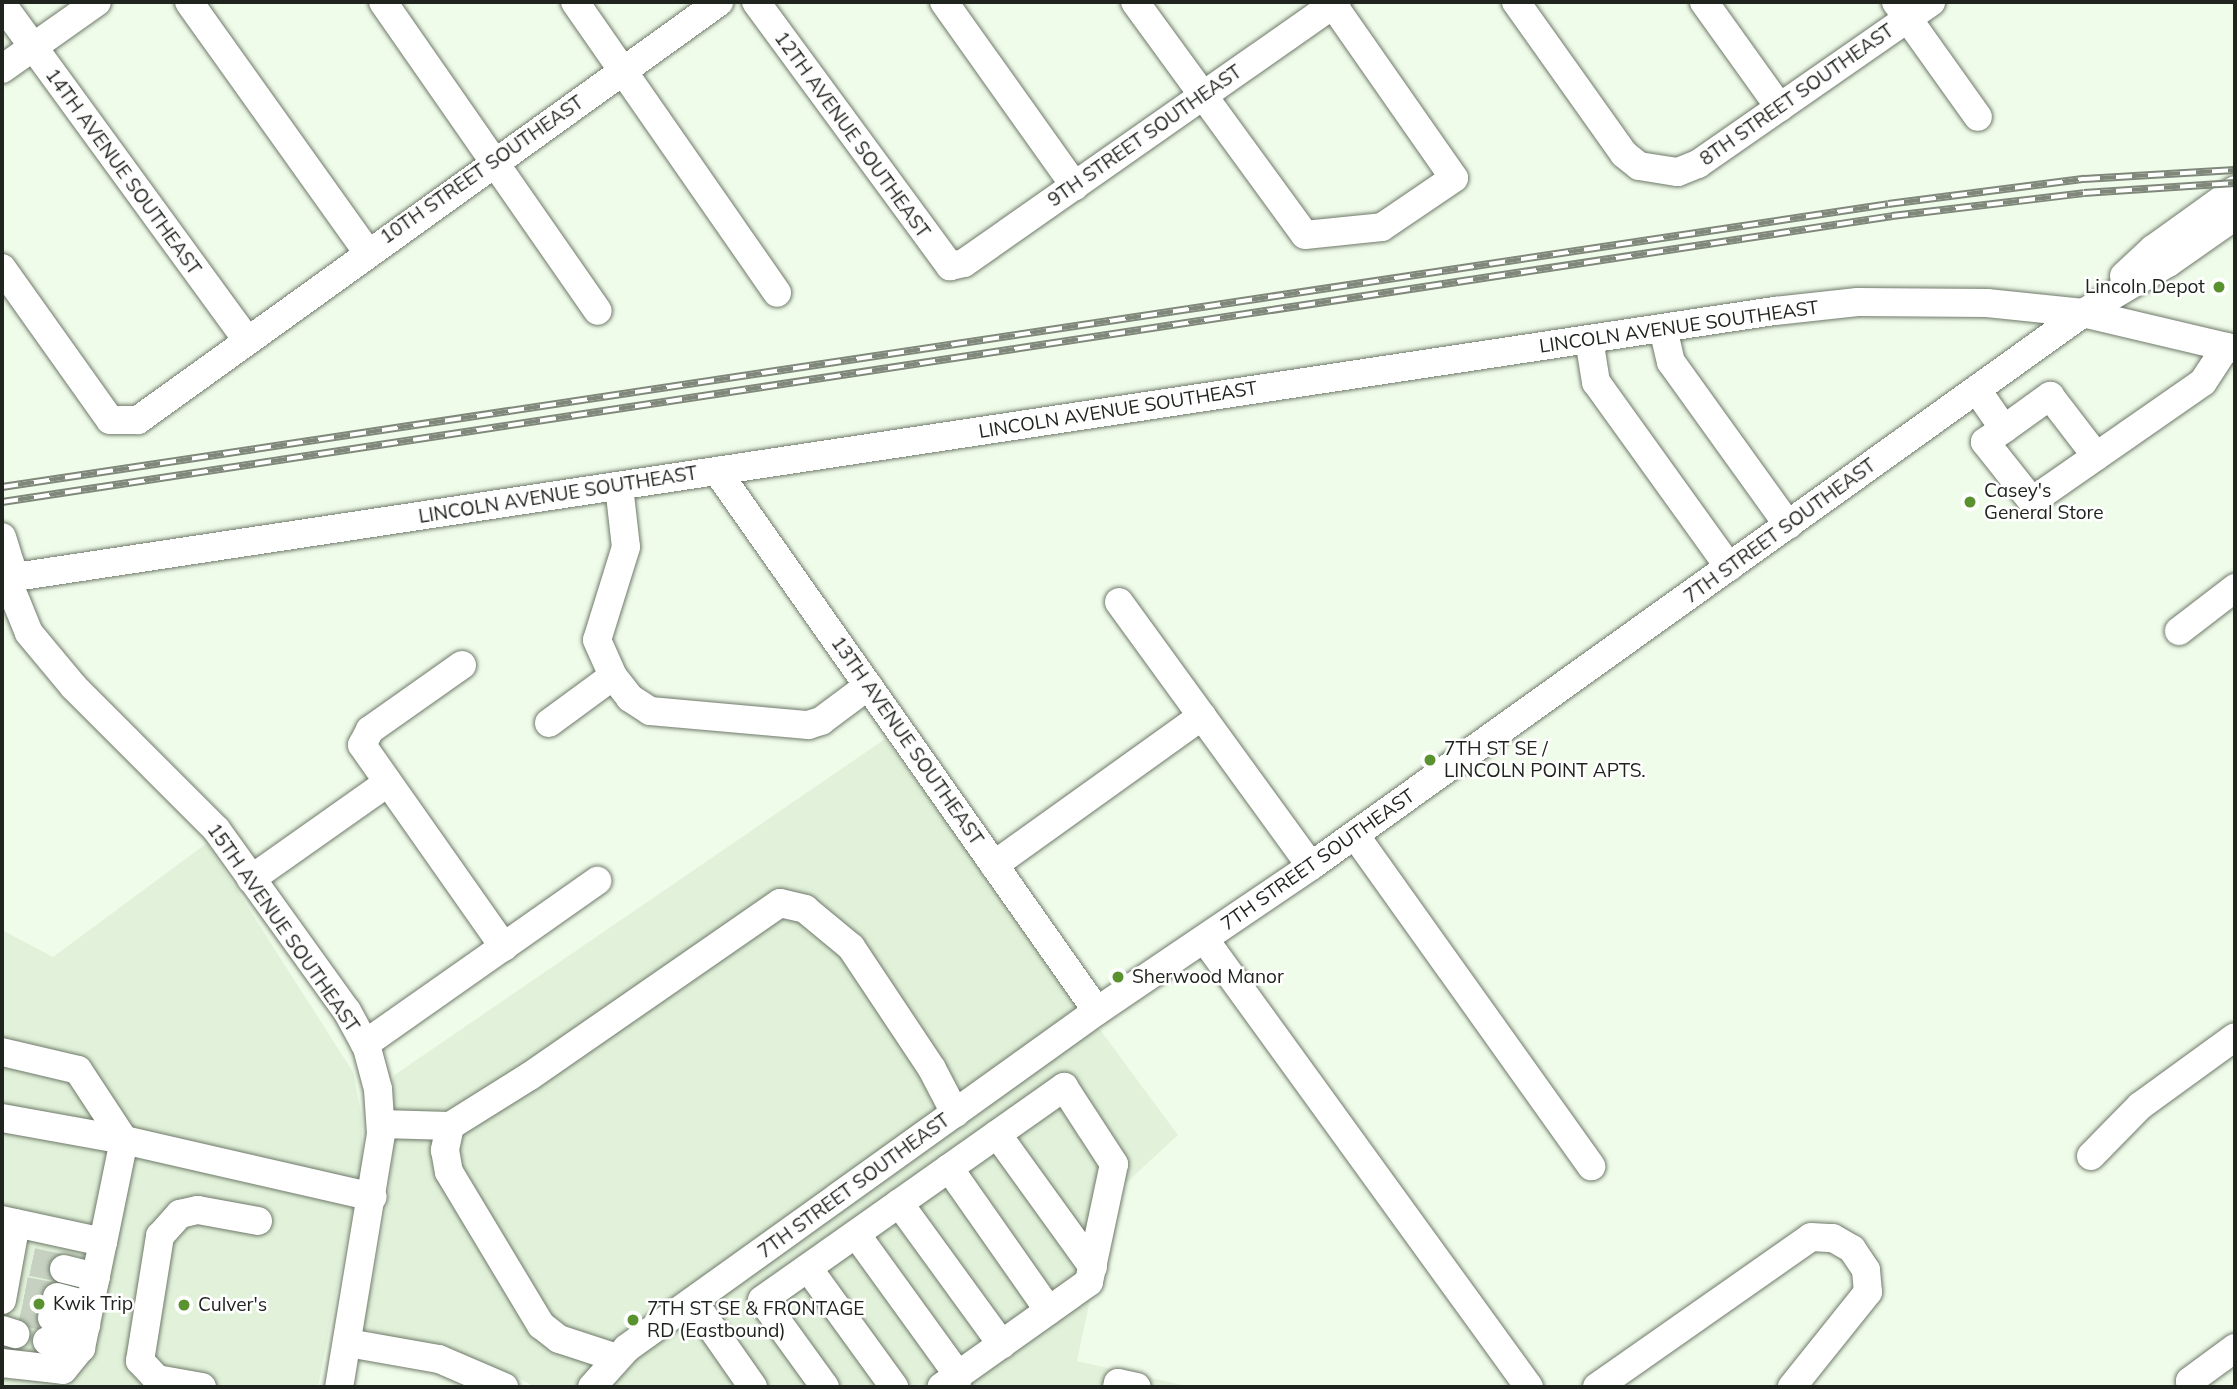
<!DOCTYPE html>
<html>
<head>
<meta charset="utf-8">
<style>
  body { margin:0 }
  #map { position:relative; width:2237px; height:1389px; overflow:hidden; background:#f0fcea; font-family:Mulish,sans-serif }
  div>[style] { position:absolute }
  [style*='--x'] { left:calc(var(--x)*1px); top:calc(var(--y)*1px); width:calc(var(--w)*1px); rotate:calc(var(--a)*1deg) }
  .built>* { inset:0; background:#e2f2da }
  .minor-tunnel>* { height:28px; margin-top:-14px; transform-origin:0; background:repeating-linear-gradient(90deg,#c6d1c1 0 28px,transparent 0 42px) }
  .roads { filter:drop-shadow(0 0 2px #6f796a) drop-shadow(0 0 2px #6f796a) }
  .minor>* { height:28px; margin:-14px; padding:0 14px; transform-origin:14px; border-radius:14px; background:#fff }
  .rail>* { height:8px; margin-top:-4px; transform-origin:0; background:repeating-linear-gradient(90deg,#fff 0 16px,#80887c 0 32px); box-sizing:border-box; border-block:2px solid #80887c }
  .dots>* { width:19px; height:19px; translate:-50% -50%; box-sizing:border-box; border:4px solid #fff; border-radius:50% }
  span { translate:-50% -50%; white-space:nowrap; text-align:center; line-height:1.15; -webkit-text-stroke:5px #fff; paint-order:stroke }
  .street-label { font-size:19px; color:#20241e }
  .poi-label { font-size:19px; color:#20241e }
  .right { translate:-100% -50%; text-align:right }
  .left { translate:0 -50%; text-align:left }
  .frame { position:absolute; inset:0; border:4px solid #20241e; pointer-events:none }
</style>
</head>
<body>
<div id="map">
  <div class="built">
    <div style="clip-path:polygon(885px 739px,1178px 1135px,1112px 1196px,1077px 1361px,1191px 1387px,534px 1387px,515px 1376px,363px 1329px,387px 1207px,393px 1155px,393px 1076px)"></div>
    <div style="clip-path:polygon(207px 843px,353px 1072px,362px 1118px,362px 1164px,318px 1387px,2px 1387px,2px 930px,53px 957px)"></div>
  </div>
  <div class="minor-tunnel">
    <div style="--x:32;--y:1262;--w:33;--a:12"></div>
    <div style="--x:25;--y:1291;--w:33;--a:11"></div>
    <div style="--x:21;--y:1311;--w:32;--a:13"></div>
  </div>
  <div class="roads">
    <div class="minor">
      <div style="--x:189;--y:2;--w:307;--a:54.5"></div>
      <div style="--x:383;--y:2;--w:376;--a:55.2"></div>
      <div style="--x:575;--y:2;--w:354;--a:55.2"></div>
      <div style="--x:756;--y:2;--w:328;--a:53.7"></div>
      <div style="--x:950;--y:266;--w:14;--a:-12"></div>
      <div style="--x:964;--y:263;--w:455;--a:-35"></div>
      <div style="--x:944;--y:2;--w:226;--a:54.6"></div>
      <div style="--x:1135;--y:2;--w:288;--a:53.9"></div>
      <div style="--x:1305;--y:235;--w:77;--a:-5.9"></div>
      <div style="--x:1382;--y:227;--w:87;--a:-34.2"></div>
      <div style="--x:1454;--y:178;--w:215;--a:-124.9"></div>
      <div style="--x:1516;--y:2;--w:186;--a:54.6"></div>
      <div style="--x:1624;--y:154;--w:19;--a:39"></div>
      <div style="--x:1639;--y:166;--w:39;--a:9"></div>
      <div style="--x:1678;--y:172;--w:22;--a:-22"></div>
      <div style="--x:1698;--y:164;--w:284;--a:-34.8"></div>
      <div style="--x:1704;--y:2;--w:130;--a:54.4"></div>
      <div style="--x:1896;--y:2;--w:141;--a:54.5"></div>
      <div style="--x:2;--y:4;--w:414;--a:53.9"></div>
      <div style="--x:2;--y:69;--w:116;--a:-35.2"></div>
      <div style="--x:2;--y:268;--w:186;--a:54.6"></div>
      <div style="--x:110;--y:420;--w:28;--a:0"></div>
      <div style="--x:138;--y:420;--w:716;--a:-35.73"></div>
      <div style="--x:2124;--y:276;--w:40;--a:-43"></div>
      <div style="--x:2153;--y:249;--w:101;--a:-35.7"></div>
      <div style="--x:1663;--y:328;--w:35;--a:77"></div>
      <div style="--x:1671;--y:362;--w:201;--a:54.3"></div>
      <div style="--x:1589;--y:339;--w:44;--a:80.8"></div>
      <div style="--x:1596;--y:382;--w:228;--a:54.3"></div>
      <div style="--x:1977;--y:390;--w:47;--a:55.3"></div>
      <div style="--x:2004;--y:429;--w:23;--a:146"></div>
      <div style="--x:1985;--y:442;--w:75;--a:51.5"></div>
      <div style="--x:2032;--y:501;--w:208;--a:-34.8"></div>
      <div style="--x:2203;--y:382;--w:42;--a:-56.7"></div>
      <div style="--x:2004;--y:429;--w:57;--a:-35.7"></div>
      <div style="--x:2050;--y:396;--w:76;--a:52.5"></div>
      <div style="--x:717;--y:471;--w:660;--a:54.87"></div>
      <div style="--x:619;--y:486;--w:61;--a:83.5"></div>
      <div style="--x:626;--y:547;--w:97;--a:107.3"></div>
      <div style="--x:597;--y:640;--w:39;--a:66"></div>
      <div style="--x:613;--y:676;--w:28;--a:52"></div>
      <div style="--x:630;--y:698;--w:24;--a:33"></div>
      <div style="--x:650;--y:711;--w:159;--a:5.1"></div>
      <div style="--x:808;--y:725;--w:14;--a:-17"></div>
      <div style="--x:821;--y:721;--w:59;--a:-36.7"></div>
      <div style="--x:2;--y:537;--w:27;--a:73"></div>
      <div style="--x:10;--y:563;--w:16;--a:101"></div>
      <div style="--x:7;--y:579;--w:58;--a:67.8"></div>
      <div style="--x:29;--y:633;--w:70;--a:50.2"></div>
      <div style="--x:74;--y:687;--w:201;--a:45"></div>
      <div style="--x:216;--y:829;--w:224;--a:54.3"></div>
      <div style="--x:347;--y:1011;--w:42;--a:61.6"></div>
      <div style="--x:367;--y:1048;--w:42;--a:75"></div>
      <div style="--x:378;--y:1089;--w:45;--a:86.2"></div>
      <div style="--x:381;--y:1134;--w:256;--a:99.4"></div>
      <div style="--x:2;--y:579;--w:1793;--a:-8.6"></div>
      <div style="--x:1775;--y:311;--w:83;--a:-6.2"></div>
      <div style="--x:1858;--y:302;--w:129;--a:0.4"></div>
      <div style="--x:1987;--y:303;--w:97;--a:5.9"></div>
      <div style="--x:2083;--y:313;--w:156;--a:13.3"></div>
      <div style="--x:1119;--y:602;--w:326;--a:54"></div>
      <div style="--x:2179;--y:631;--w:71;--a:-37.5"></div>
      <div style="--x:462;--y:665;--w:113;--a:144.8"></div>
      <div style="--x:370;--y:730;--w:17;--a:118"></div>
      <div style="--x:362;--y:745;--w:247;--a:54.9"></div>
      <div style="--x:549;--y:723;--w:79;--a:-36.3"></div>
      <div style="--x:1355;--y:835;--w:407;--a:54.5"></div>
      <div style="--x:994;--y:865;--w:256;--a:-35.6"></div>
      <div style="--x:251;--y:879;--w:166;--a:-35.2"></div>
      <div style="--x:1205;--y:940;--w:552;--a:54.06"></div>
      <div style="--x:365;--y:1044;--w:284;--a:-35.1"></div>
      <div style="--x:2;--y:1052;--w:78;--a:13.3"></div>
      <div style="--x:78;--y:1070;--w:84;--a:56.7"></div>
      <div style="--x:124;--y:1140;--w:255;--a:12.9"></div>
      <div style="--x:2;--y:1118;--w:124;--a:10.2"></div>
      <div style="--x:124;--y:1140;--w:104;--a:101.6"></div>
      <div style="--x:103;--y:1242;--w:103;--a:-167.7"></div>
      <div style="--x:381;--y:1124;--w:69;--a:1.7"></div>
      <div style="--x:450;--y:1126;--w:94;--a:-32"></div>
      <div style="--x:530;--y:1076;--w:304;--a:-34.7"></div>
      <div style="--x:780;--y:903;--w:26;--a:13"></div>
      <div style="--x:805;--y:909;--w:60;--a:39.6"></div>
      <div style="--x:851;--y:947;--w:146;--a:56.4"></div>
      <div style="--x:932;--y:1069;--w:50;--a:62.4"></div>
      <div style="--x:450;--y:1126;--w:25;--a:102"></div>
      <div style="--x:445;--y:1150;--w:22;--a:80"></div>
      <div style="--x:449;--y:1172;--w:179;--a:59"></div>
      <div style="--x:541;--y:1325;--w:23;--a:38"></div>
      <div style="--x:559;--y:1339;--w:61;--a:18.1"></div>
      <div style="--x:997;--y:1134;--w:164;--a:54.2"></div>
      <div style="--x:2091;--y:1156;--w:70;--a:-45.6"></div>
      <div style="--x:2140;--y:1106;--w:117;--a:-36"></div>
      <div style="--x:949;--y:1168;--w:174;--a:55"></div>
      <div style="--x:899;--y:1203;--w:175;--a:54"></div>
      <div style="--x:856;--y:1234;--w:174;--a:54.1"></div>
      <div style="--x:958;--y:1375;--w:12;--a:99"></div>
      <div style="--x:808;--y:1268;--w:147;--a:54.1"></div>
      <div style="--x:64;--y:1269;--w:33;--a:14"></div>
      <div style="--x:57;--y:1297;--w:34;--a:15"></div>
      <div style="--x:2;--y:1300;--w:78;--a:-79.7"></div>
      <div style="--x:693;--y:1301;--w:105;--a:55.1"></div>
      <div style="--x:52;--y:1318;--w:35;--a:12"></div>
      <div style="--x:2;--y:1330;--w:14;--a:17"></div>
      <div style="--x:47;--y:1341;--w:35;--a:12"></div>
      <div style="--x:348;--y:1343;--w:92;--a:10"></div>
      <div style="--x:439;--y:1359;--w:71;--a:23.3"></div>
      <div style="--x:2;--y:1363;--w:61;--a:6.5"></div>
      <div style="--x:63;--y:1370;--w:28;--a:-51"></div>
      <div style="--x:81;--y:1348;--w:108;--a:-78.3"></div>
      <div style="--x:202;--y:1387;--w:46;--a:-169.9"></div>
      <div style="--x:157;--y:1379;--w:25;--a:-133"></div>
      <div style="--x:140;--y:1361;--w:127;--a:-80.9"></div>
      <div style="--x:160;--y:1236;--w:30;--a:-48"></div>
      <div style="--x:180;--y:1214;--w:18;--a:-13"></div>
      <div style="--x:198;--y:1210;--w:61;--a:10.4"></div>
      <div style="--x:592;--y:1387;--w:52;--a:-48.1"></div>
      <div style="--x:627;--y:1348;--w:578;--a:-35.64"></div>
      <div style="--x:1097;--y:1011;--w:258;--a:-34.1"></div>
      <div style="--x:1311;--y:866;--w:950;--a:-35.61"></div>
      <div style="--x:2083;--y:313;--w:99;--a:-30.5"></div>
      <div style="--x:2168;--y:263;--w:82;--a:-35"></div>
      <div style="--x:825;--y:1387;--w:107;--a:-125.9"></div>
      <div style="--x:762;--y:1300;--w:370;--a:-35.2"></div>
      <div style="--x:1064;--y:1087;--w:92;--a:57"></div>
      <div style="--x:1114;--y:1164;--w:121;--a:102"></div>
      <div style="--x:1089;--y:1282;--w:181;--a:144.6"></div>
      <div style="--x:1117;--y:1387;--w:4;--a:-76"></div>
      <div style="--x:1118;--y:1383;--w:19;--a:12"></div>
      <div style="--x:1597;--y:1387;--w:261;--a:-35"></div>
      <div style="--x:1811;--y:1237;--w:22;--a:3"></div>
      <div style="--x:1833;--y:1238;--w:22;--a:30"></div>
      <div style="--x:1852;--y:1249;--w:25;--a:56"></div>
      <div style="--x:1866;--y:1270;--w:22;--a:85"></div>
      <div style="--x:1868;--y:1292;--w:122;--a:128.7"></div>
      <div style="--x:2194;--y:1387;--w:7;--a:-124"></div>
      <div style="--x:2190;--y:1381;--w:56;--a:-36.3"></div>
    </div>
  </div>
  <div class="rail">
    <div style="--x:2;--y:487;--w:1907;--a:-8.53"></div>
    <div style="--x:1888;--y:204;--w:198;--a:-7.3"></div>
    <div style="--x:2084;--y:179;--w:151;--a:-3.4"></div>
    <div style="--x:2;--y:502;--w:1912;--a:-8.6"></div>
    <div style="--x:1892;--y:216;--w:193;--a:-6.8"></div>
    <div style="--x:2084;--y:193;--w:151;--a:-3.8"></div>
  </div>
  <div class="dots">
    <div style="left:2219px;top:287px;background:#59922e"></div>
    <div style="left:1970px;top:502px;background:#59922e"></div>
    <div style="left:1430px;top:760px;background:#59922e"></div>
    <div style="left:1118px;top:977px;background:#59922e"></div>
    <div style="left:39px;top:1304px;background:#59922e"></div>
    <div style="left:184px;top:1305px;background:#59922e"></div>
    <div style="left:633px;top:1320px;background:#59922e"></div>
  </div>
  <div class="street-label">
    <span style="left:1797px;top:95px;rotate:-35deg">8TH STREET SOUTHEAST</span>
    <span style="left:852px;top:135px;rotate:54deg">12TH AVENUE SOUTHEAST</span>
    <span style="left:1145px;top:136px;rotate:-35deg">9TH STREET SOUTHEAST</span>
    <span style="left:482px;top:170px;rotate:-35deg">10TH STREET SOUTHEAST</span>
    <span style="left:123px;top:172px;rotate:54deg">14TH AVENUE SOUTHEAST</span>
    <span style="left:1679px;top:327px;rotate:-8deg">LINCOLN AVENUE SOUTHEAST</span>
    <span style="left:1118px;top:410px;rotate:-9deg">LINCOLN AVENUE SOUTHEAST</span>
    <span style="left:558px;top:495px;rotate:-9deg">LINCOLN AVENUE SOUTHEAST</span>
    <span style="left:1780px;top:531px;rotate:-36deg">7TH STREET SOUTHEAST</span>
    <span style="left:907px;top:741px;rotate:55deg">13TH AVENUE SOUTHEAST</span>
    <span style="left:1318px;top:860px;rotate:-35deg">7TH STREET SOUTHEAST</span>
    <span style="left:283px;top:928px;rotate:55deg">15TH AVENUE SOUTHEAST</span>
    <span style="left:854px;top:1186px;rotate:-36deg">7TH STREET SOUTHEAST</span>
  </div>
  <div class="poi-label">
    <span class="right" style="left:2205px;top:287px">Lincoln Depot</span>
    <span class="left" style="left:1984px;top:502px">Casey's<br>General Store</span>
    <span class="left" style="left:1444px;top:760px">7TH ST SE /<br>LINCOLN POINT APTS.</span>
    <span class="left" style="left:1132px;top:977px">Sherwood Manor</span>
    <span class="left" style="left:53px;top:1304px">Kwik Trip</span>
    <span class="left" style="left:198px;top:1305px">Culver's</span>
    <span class="left" style="left:647px;top:1320px">7TH ST SE &amp; FRONTAGE<br>RD (Eastbound)</span>
  </div>
  <div class="frame"></div>
</div>
</body>
</html>
